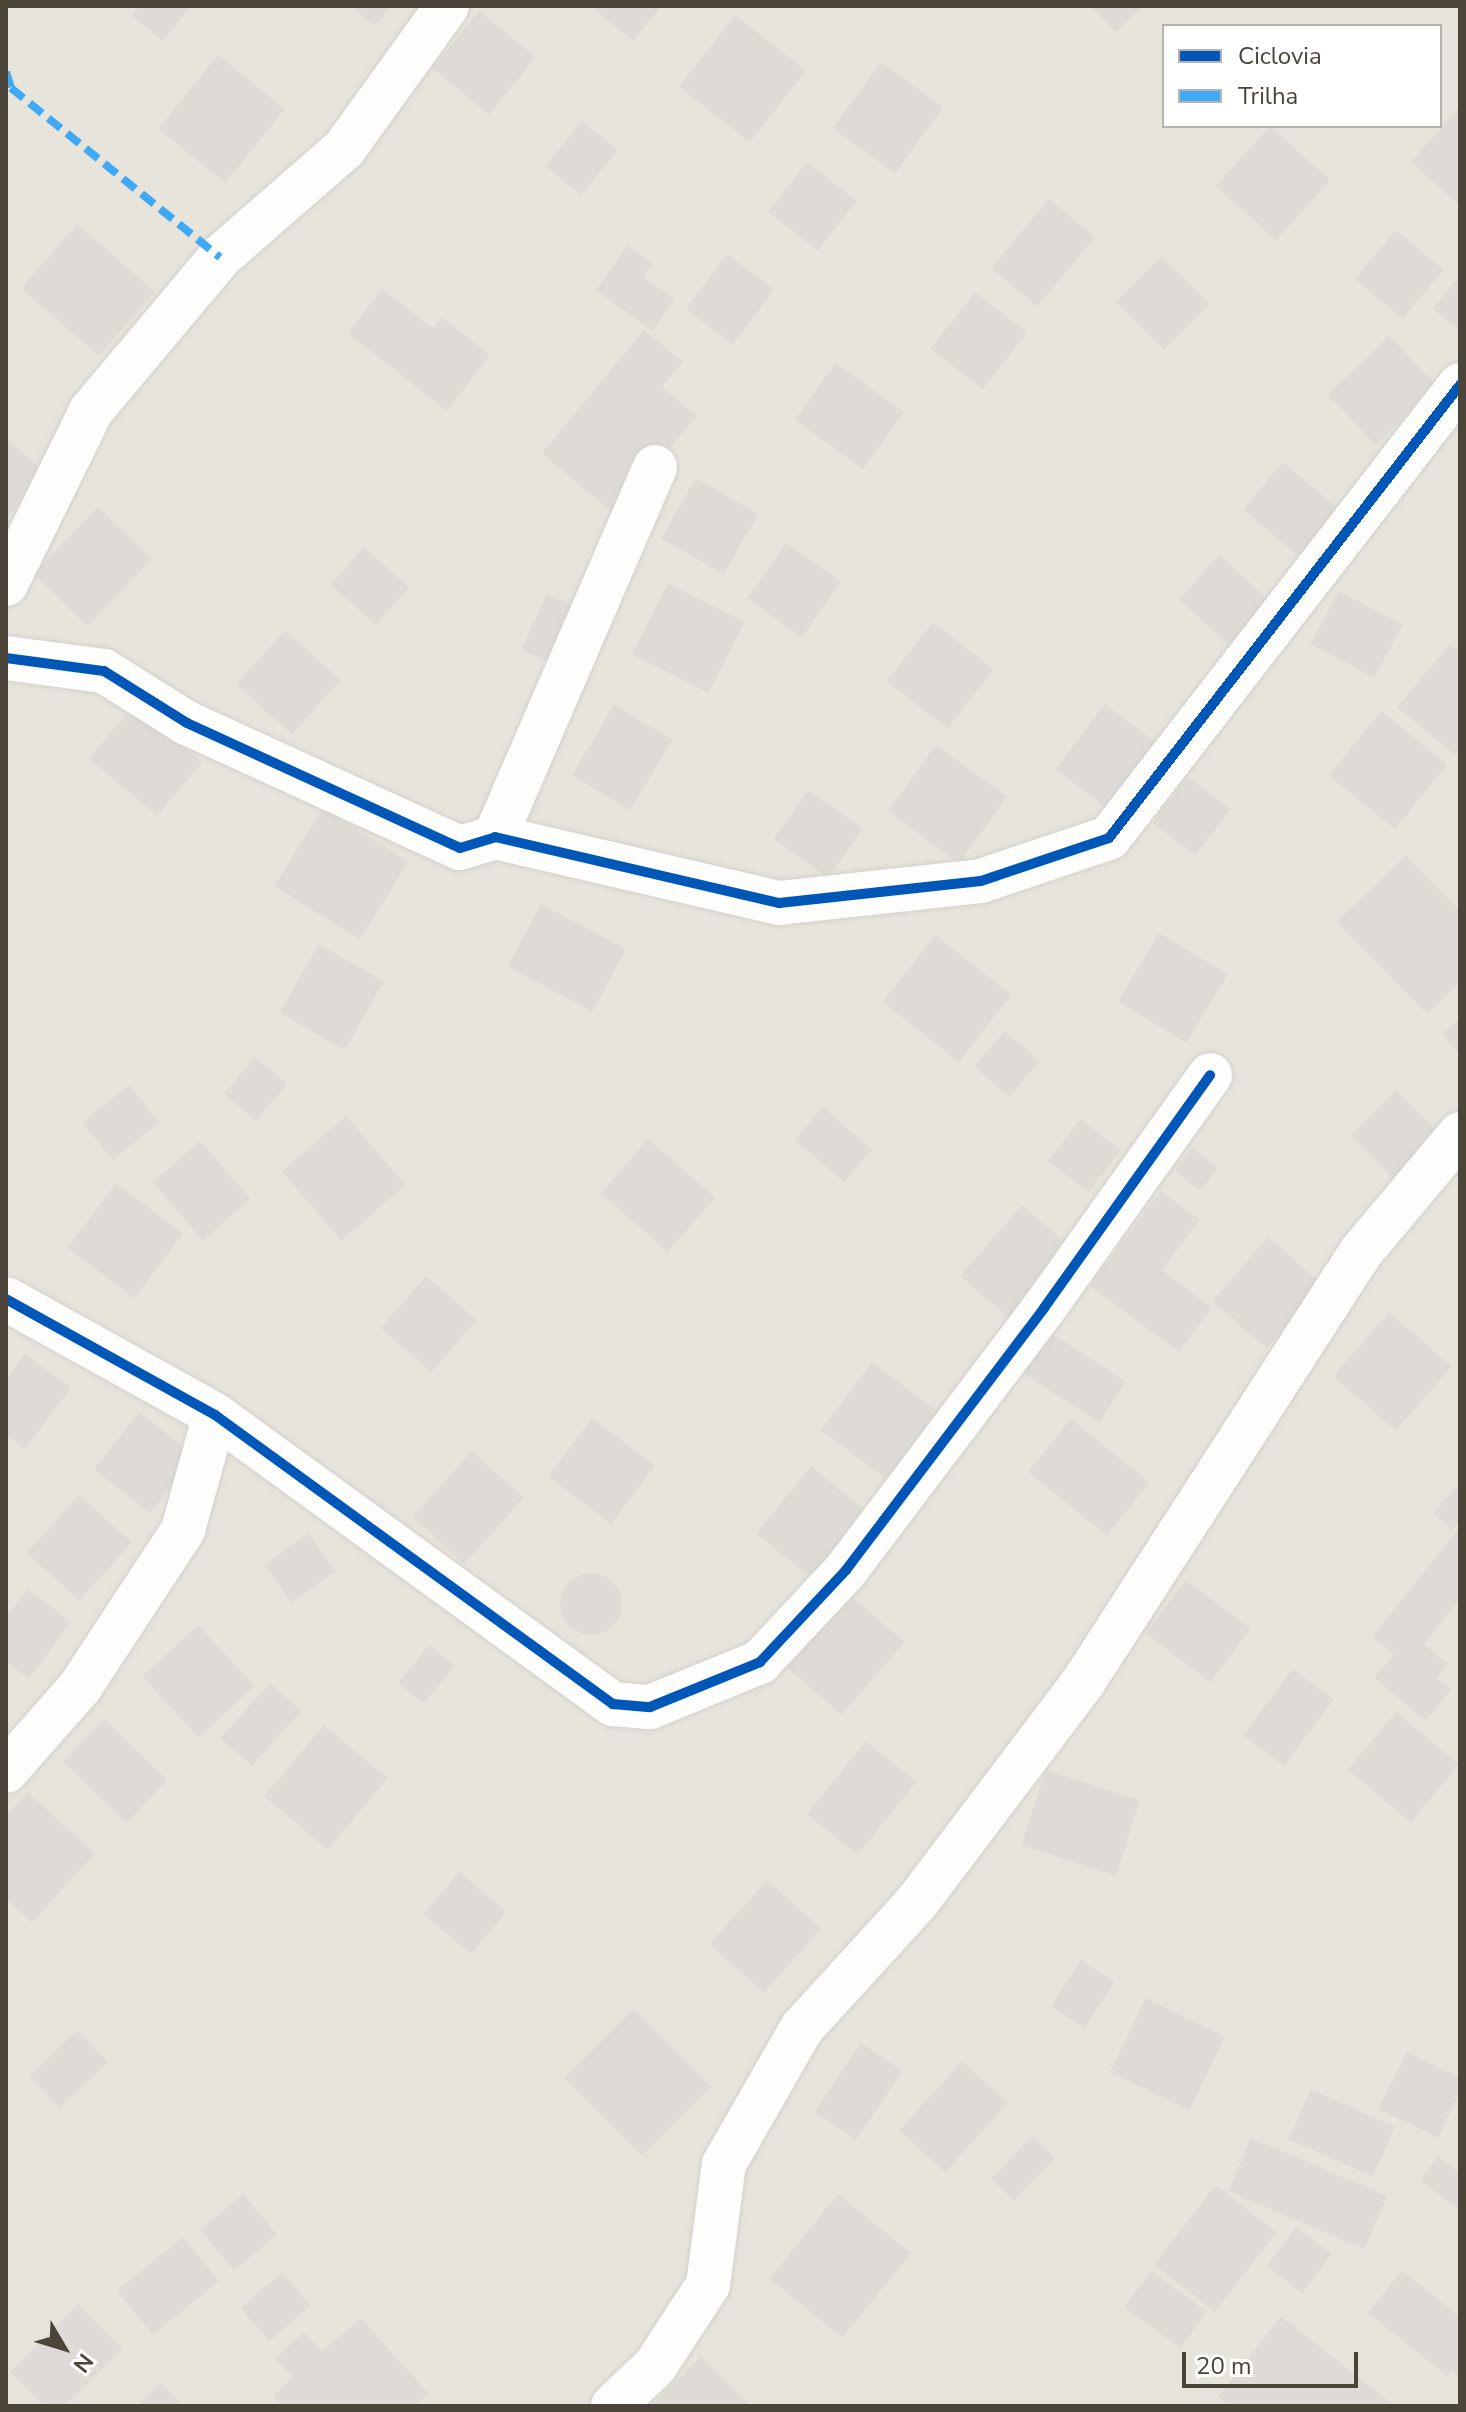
<!DOCTYPE html>
<html>
<head>
<meta charset="utf-8">
<style>
  body { margin:0 }
  #map { position:relative; width:1466px; height:2412px; overflow:hidden; background:#f4f2ee; font-family:"Nunito Sans",sans-serif }
  div>[style] { position:absolute }
  [style*='--x'] { left:calc(var(--x)*1px); top:calc(var(--y)*1px); width:calc(var(--w)*1px); rotate:calc(var(--a)*1deg) }
  .residential>* { inset:0; background:#e7e4dc }
  .building>* { inset:0; background:#dedbd6; transform-origin:0 0 }
  .round { border-radius:50% }
  .roads { filter:drop-shadow(0 0 2px #d2d0cb) drop-shadow(0 0 2px #d2d0cb) }
  .minor>* { height:44px; margin:-22px; padding:0 22px; transform-origin:22px; border-radius:22px; background:#fdfdfc }
  .quiet>* { height:8px; margin-top:-4px; transform-origin:0; background:repeating-linear-gradient(90deg,#3fa9f5 0 16px,transparent 0 24px) }
  .cycleway>* { height:10px; margin:-5px; padding:0 5px; transform-origin:5px; border-radius:5px; background:#0057b8 }
  span { translate:-50% -50%; white-space:nowrap; text-align:center; line-height:1.15; -webkit-text-stroke:7px #fff; paint-order:stroke }
  .frame { position:absolute; inset:0; border:8px solid #4b4439; pointer-events:none }
  .legend { position:absolute; left:1162px; top:24px; width:280px; height:104px; box-sizing:border-box; background:#fff; border:2px solid #b7b4b0; margin:0; padding:10px 14px; list-style:none; font-size:24px; color:#4b4439 }
  .legend li { display:flex; align-items:center; gap:16px; height:40px }
  .legend b { width:40px; border:2px solid #b7b4b0 }
  .north { position:absolute; left:24px; top:2308px; width:80px; height:80px; -webkit-text-stroke:6px #fff; paint-order:stroke; rotate:128deg; font-size:22px; font-weight:700; line-height:32px; text-align:center; color:#4b4439 }
  .north::after { content:''; display:block; margin:auto; width:28px; height:36px; background:#4b4439; clip-path:polygon(50% 0,100% 100%,50% 72%,0 100%) }
  .scale { position:absolute; left:1182px; top:2352px; width:176px; height:36px; box-sizing:border-box; border:4px solid #4b4439; border-top:0; padding-left:10px; font-size:24px; line-height:28px; white-space:nowrap; color:#4b4439; -webkit-text-stroke:6px #fff; paint-order:stroke }
</style>
</head>
<body>
<div id="map">
  <div class="residential">
    <div style="clip-path:polygon(evenodd,6px 6px,1460px 6px,1460px 2406px,6px 2406px,6px 6px,1164px 26px,1440px 26px,1440px 126px,1164px 126px,1164px 26px)"></div>
  </div>
  <div class="building">
    <div style="clip-path:polygon(140px 6px,191px 6px,163px 41px,132px 16px)"></div>
    <div style="clip-path:polygon(351px 6px,392px 6px,374px 26px)"></div>
    <div style="clip-path:polygon(590px 6px,661px 6px,633px 41px)"></div>
    <div style="clip-path:polygon(1090px 6px,1143px 6px,1116px 32px)"></div>
    <div style="left:479px;top:11px;width:73px;height:74px;rotate:39deg"></div>
    <div style="left:735px;top:15px;width:90px;height:91px;rotate:38deg"></div>
    <div style="left:218px;top:55px;width:86px;height:95px;rotate:39deg"></div>
    <div style="left:881px;top:62px;width:77px;height:82px;rotate:36deg"></div>
    <div style="clip-path:polygon(1460px 106px,1460px 203px,1459px 205px,1411px 162px)"></div>
    <div style="left:582px;top:121px;width:46px;height:58px;rotate:39deg"></div>
    <div style="left:1270px;top:126px;width:81px;height:81px;rotate:42deg"></div>
    <div style="left:807px;top:162px;width:63px;height:63px;rotate:38deg"></div>
    <div style="left:1049px;top:199px;width:60px;height:90px;rotate:40deg"></div>
    <div style="left:77px;top:224px;width:103px;height:85px;rotate:41deg"></div>
    <div style="left:1396px;top:230px;width:62px;height:64px;rotate:40deg"></div>
    <div style="clip-path:polygon(628px 245px,653px 264px,643px 277px,675px 299px,652px 331px,596px 290px)"></div>
    <div style="left:727px;top:254px;width:59px;height:69px;rotate:37deg"></div>
    <div style="left:1161px;top:256px;width:68px;height:64px;rotate:45deg"></div>
    <div style="clip-path:polygon(1460px 274px,1460px 331px,1433px 309px)"></div>
    <div style="clip-path:polygon(382px 289px,433px 328px,442px 317px,490px 355px,447px 411px,348px 333px)"></div>
    <div style="left:975px;top:292px;width:66px;height:72px;rotate:38deg"></div>
    <div style="clip-path:polygon(644px 330px,683px 362px,662px 387px,697px 416px,614px 514px,542px 453px)"></div>
    <div style="left:1389px;top:336px;width:69px;height:85px;rotate:46deg"></div>
    <div style="left:836px;top:363px;width:84px;height:70px;rotate:36deg"></div>
    <div style="clip-path:polygon(6px 438px,46px 474px,6px 518px)"></div>
    <div style="left:1283px;top:462px;width:92px;height:62px;rotate:40deg"></div>
    <div style="left:696px;top:478px;width:72px;height:70px;rotate:30deg"></div>
    <div style="left:98px;top:507px;width:75px;height:93px;rotate:44deg"></div>
    <div style="left:786px;top:543px;width:67px;height:68px;rotate:35deg"></div>
    <div style="left:364px;top:547px;width:61px;height:50px;rotate:42deg"></div>
    <div style="left:1219px;top:555px;width:71px;height:60px;rotate:42deg"></div>
    <div style="left:668px;top:583px;width:86px;height:80px;rotate:27deg"></div>
    <div style="left:1339px;top:591px;width:72px;height:60px;rotate:28deg"></div>
    <div style="left:547px;top:594px;width:47px;height:61px;rotate:25deg"></div>
    <div style="left:933px;top:622px;width:77px;height:75px;rotate:38deg"></div>
    <div style="left:285px;top:630px;width:75px;height:73px;rotate:42deg"></div>
    <div style="clip-path:polygon(1450px 644px,1460px 652px,1460px 749px,1455px 755px,1397px 707px)"></div>
    <div style="left:1105px;top:704px;width:73px;height:82px;rotate:37deg"></div>
    <div style="left:134px;top:705px;width:89px;height:70px;rotate:40deg"></div>
    <div style="left:614px;top:705px;width:68px;height:82px;rotate:31deg"></div>
    <div style="left:1381px;top:711px;width:85px;height:83px;rotate:39deg"></div>
    <div style="left:936px;top:745px;width:88px;height:82px;rotate:36deg"></div>
    <div style="left:1188px;top:777px;width:53px;height:58px;rotate:37deg"></div>
    <div style="left:808px;top:790px;width:67px;height:60px;rotate:35deg"></div>
    <div style="left:323px;top:808px;width:101px;height:92px;rotate:32deg"></div>
    <div style="clip-path:polygon(1406px 855px,1460px 911px,1460px 982px,1427px 1014px,1337px 922px)"></div>
    <div style="left:541px;top:904px;width:96px;height:71px;rotate:28deg"></div>
    <div style="left:1159px;top:933px;width:80px;height:80px;rotate:31deg"></div>
    <div style="left:935px;top:935px;width:97px;height:85px;rotate:38deg"></div>
    <div style="left:319px;top:944px;width:75px;height:79px;rotate:30deg"></div>
    <div style="clip-path:polygon(1460px 1018px,1460px 1055px,1442px 1034px)"></div>
    <div style="left:1005px;top:1031px;width:46px;height:47px;rotate:41deg"></div>
    <div style="left:255px;top:1057px;width:42px;height:48px;rotate:40deg"></div>
    <div style="left:129px;top:1085px;width:48px;height:60px;rotate:51deg"></div>
    <div style="left:1396px;top:1090px;width:61px;height:64px;rotate:45deg"></div>
    <div style="left:823px;top:1107px;width:65px;height:43px;rotate:41deg"></div>
    <div style="left:346px;top:1116px;width:91px;height:85px;rotate:49deg"></div>
    <div style="left:1080px;top:1119px;width:51px;height:53px;rotate:37deg"></div>
    <div style="left:648px;top:1139px;width:89px;height:72px;rotate:41deg"></div>
    <div style="left:200px;top:1141px;width:77px;height:63px;rotate:49deg"></div>
    <div style="left:1193px;top:1148px;width:32px;height:29px;rotate:39deg"></div>
    <div style="left:116px;top:1183px;width:84px;height:81px;rotate:37deg"></div>
    <div style="clip-path:polygon(1161px 1191px,1200px 1220px,1162px 1270px,1212px 1308px,1179px 1352px,1090px 1286px)"></div>
    <div style="left:1022px;top:1205px;width:68px;height:94px;rotate:41deg"></div>
    <div style="left:1268px;top:1237px;width:72px;height:85px;rotate:41deg"></div>
    <div style="left:426px;top:1276px;width:67px;height:69px;rotate:41deg"></div>
    <div style="left:1389px;top:1312px;width:83px;height:85px;rotate:41deg"></div>
    <div style="left:1048px;top:1331px;width:93px;height:49px;rotate:33deg"></div>
    <div style="clip-path:polygon(25px 1354px,71px 1388px,25px 1449px,6px 1435px,6px 1379px)"></div>
    <div style="left:872px;top:1362px;width:83px;height:85px;rotate:37deg"></div>
    <div style="left:139px;top:1412px;width:71px;height:73px;rotate:38deg"></div>
    <div style="left:592px;top:1418px;width:79px;height:73px;rotate:37deg"></div>
    <div style="left:1071px;top:1419px;width:101px;height:68px;rotate:39deg"></div>
    <div style="left:472px;top:1451px;width:70px;height:89px;rotate:42deg"></div>
    <div style="left:811px;top:1466px;width:79px;height:87px;rotate:39deg"></div>
    <div style="clip-path:polygon(1460px 1483px,1460px 1521px,1452px 1530px,1433px 1513px)"></div>
    <div style="left:79px;top:1495px;width:71px;height:78px;rotate:42deg"></div>
    <div style="clip-path:polygon(1460px 1527px,1460px 1599px,1424px 1644px,1448px 1664px,1437px 1678px,1451px 1690px,1426px 1721px,1374px 1678px,1394px 1654px,1372px 1637px)"></div>
    <div style="left:308px;top:1533px;width:47px;height:54px;rotate:54deg"></div>
    <div class="round" style="left:560px;top:1573px;width:62px;height:62px"></div>
    <div style="left:1186px;top:1580px;width:81px;height:67px;rotate:37deg"></div>
    <div style="clip-path:polygon(28px 1589px,71px 1622px,29px 1679px,6px 1662px,6px 1617px)"></div>
    <div style="left:850px;top:1595px;width:72px;height:96px;rotate:41deg"></div>
    <div style="left:198px;top:1625px;width:83px;height:76px;rotate:47deg"></div>
    <div style="left:429px;top:1645px;width:33px;height:49px;rotate:39deg"></div>
    <div style="left:1293px;top:1669px;width:51px;height:83px;rotate:37deg"></div>
    <div style="left:270px;top:1683px;width:42px;height:74px;rotate:42deg"></div>
    <div style="left:1396px;top:1712px;width:82px;height:75px;rotate:40deg"></div>
    <div style="left:104px;top:1719px;width:88px;height:59px;rotate:44deg"></div>
    <div style="left:324px;top:1725px;width:83px;height:93px;rotate:40deg"></div>
    <div style="left:866px;top:1741px;width:65px;height:94px;rotate:39deg"></div>
    <div style="left:1046px;top:1770px;width:99px;height:79px;rotate:18deg"></div>
    <div style="clip-path:polygon(27px 1792px,95px 1853px,32px 1923px,6px 1899px,6px 1816px)"></div>
    <div style="left:459px;top:1872px;width:62px;height:55px;rotate:40deg"></div>
    <div style="left:767px;top:1880px;width:73px;height:86px;rotate:42deg"></div>
    <div style="left:1081px;top:1960px;width:40px;height:55px;rotate:33deg"></div>
    <div style="left:1146px;top:1998px;width:88px;height:82px;rotate:26deg"></div>
    <div style="left:634px;top:2009px;width:110px;height:98px;rotate:45deg"></div>
    <div style="left:78px;top:2030px;width:44px;height:67px;rotate:47deg"></div>
    <div style="left:861px;top:2043px;width:50px;height:83px;rotate:34deg"></div>
    <div style="clip-path:polygon(1407px 2052px,1460px 2078px,1460px 2091px,1438px 2138px,1378px 2109px)"></div>
    <div style="left:962px;top:2061px;width:62px;height:94px;rotate:42deg"></div>
    <div style="left:1311px;top:2089px;width:92px;height:55px;rotate:24deg"></div>
    <div style="left:1032px;top:2136px;width:32px;height:59px;rotate:44deg"></div>
    <div style="left:1251px;top:2138px;width:148px;height:58px;rotate:23deg"></div>
    <div style="clip-path:polygon(1438px 2156px,1460px 2173px,1460px 2211px,1420px 2180px)"></div>
    <div style="left:1216px;top:2185px;width:77px;height:101px;rotate:38deg"></div>
    <div style="left:243px;top:2194px;width:53px;height:56px;rotate:50deg"></div>
    <div style="left:838px;top:2194px;width:94px;height:109px;rotate:39deg"></div>
    <div style="left:1296px;top:2227px;width:45px;height:49px;rotate:37deg"></div>
    <div style="left:183px;top:2237px;width:57px;height:85px;rotate:51deg"></div>
    <div style="clip-path:polygon(1402px 2270px,1460px 2317px,1460px 2379px,1451px 2371px,1447px 2376px,1368px 2313px)"></div>
    <div style="left:1151px;top:2271px;width:69px;height:45px;rotate:36deg"></div>
    <div style="left:282px;top:2272px;width:44px;height:55px;rotate:49deg"></div>
    <div style="clip-path:polygon(78px 2304px,123px 2349px,65px 2406px,44px 2406px,10px 2372px)"></div>
    <div style="clip-path:polygon(1281px 2316px,1386px 2399px,1396px 2406px,1229px 2406px,1218px 2397px)"></div>
    <div style="clip-path:polygon(361px 2318px,429px 2394px,415px 2406px,282px 2406px,273px 2396px,293px 2377px,275px 2359px,304px 2332px,322px 2351px)"></div>
    <div style="clip-path:polygon(701px 2356px,751px 2406px,651px 2406px)"></div>
    <div style="clip-path:polygon(161px 2383px,183px 2406px,137px 2406px)"></div>
  </div>
  <div class="roads">
    <div class="minor">
      <div style="--x:6;--y:584;--w:193;--a:-63.8"></div>
      <div style="--x:91;--y:411;--w:201;--a:-50"></div>
      <div style="--x:220;--y:257;--w:164;--a:-41.1"></div>
      <div style="--x:344;--y:149;--w:176;--a:-54.2"></div>
      <div style="--x:6;--y:658;--w:99;--a:7.6"></div>
      <div style="--x:104;--y:671;--w:98;--a:32.1"></div>
      <div style="--x:187;--y:723;--w:300;--a:24.6"></div>
      <div style="--x:460;--y:848;--w:37;--a:-17"></div>
      <div style="--x:495;--y:837;--w:292;--a:13.1"></div>
      <div style="--x:779;--y:903;--w:203;--a:-6.2"></div>
      <div style="--x:981;--y:881;--w:135;--a:-18.6"></div>
      <div style="--x:1109;--y:838;--w:573;--a:-52.23"></div>
      <div style="--x:495;--y:837;--w:403;--a:-66.6"></div>
      <div style="--x:6;--y:1299;--w:239;--a:29"></div>
      <div style="--x:215;--y:1415;--w:492;--a:36"></div>
      <div style="--x:613;--y:1704;--w:37;--a:5"></div>
      <div style="--x:650;--y:1707;--w:119;--a:-22.2"></div>
      <div style="--x:760;--y:1662;--w:126;--a:-46.9"></div>
      <div style="--x:846;--y:1570;--w:328;--a:-52.9"></div>
      <div style="--x:1044;--y:1308;--w:286;--a:-54.5"></div>
      <div style="--x:6;--y:1771;--w:112;--a:-48.6"></div>
      <div style="--x:80;--y:1687;--w:188;--a:-56.7"></div>
      <div style="--x:183;--y:1530;--w:119;--a:-74.5"></div>
      <div style="--x:613;--y:2406;--w:58;--a:-43.6"></div>
      <div style="--x:655;--y:2366;--w:97;--a:-56.8"></div>
      <div style="--x:708;--y:2285;--w:122;--a:-82.5"></div>
      <div style="--x:724;--y:2164;--w:157;--a:-60.2"></div>
      <div style="--x:802;--y:2028;--w:171;--a:-47.6"></div>
      <div style="--x:917;--y:1902;--w:277;--a:-52.9"></div>
      <div style="--x:1084;--y:1681;--w:511;--a:-57.15"></div>
      <div style="--x:1361;--y:1252;--w:154;--a:-50"></div>
    </div>
  </div>
  <div class="quiet">
    <div style="--x:6;--y:72;--w:17;--a:73"></div>
    <div style="--x:11;--y:88;--w:269;--a:39"></div>
  </div>
  <div class="cycleway">
    <div style="--x:6;--y:658;--w:99;--a:7.6"></div>
    <div style="--x:104;--y:671;--w:98;--a:32.1"></div>
    <div style="--x:187;--y:723;--w:300;--a:24.6"></div>
    <div style="--x:460;--y:848;--w:37;--a:-17"></div>
    <div style="--x:495;--y:837;--w:292;--a:13.1"></div>
    <div style="--x:779;--y:903;--w:203;--a:-6.2"></div>
    <div style="--x:981;--y:881;--w:135;--a:-18.6"></div>
    <div style="--x:1109;--y:838;--w:573;--a:-52.23"></div>
    <div style="--x:6;--y:1299;--w:239;--a:29"></div>
    <div style="--x:215;--y:1415;--w:492;--a:36"></div>
    <div style="--x:613;--y:1704;--w:37;--a:5"></div>
    <div style="--x:650;--y:1707;--w:119;--a:-22.2"></div>
    <div style="--x:760;--y:1662;--w:126;--a:-46.9"></div>
    <div style="--x:846;--y:1570;--w:328;--a:-52.9"></div>
    <div style="--x:1044;--y:1308;--w:286;--a:-54.5"></div>
  </div>
  <div class="frame"></div>
  <ul class="legend">
  <li><b style="height:10px;background:#0057b8"></b>Ciclovia</li>
  <li><b style="height:10px;background:#3fa9f5"></b>Trilha</li>
  </ul>
  <div class="north">N</div>
  <div class="scale">20 m</div>
</div>
</body>
</html>
